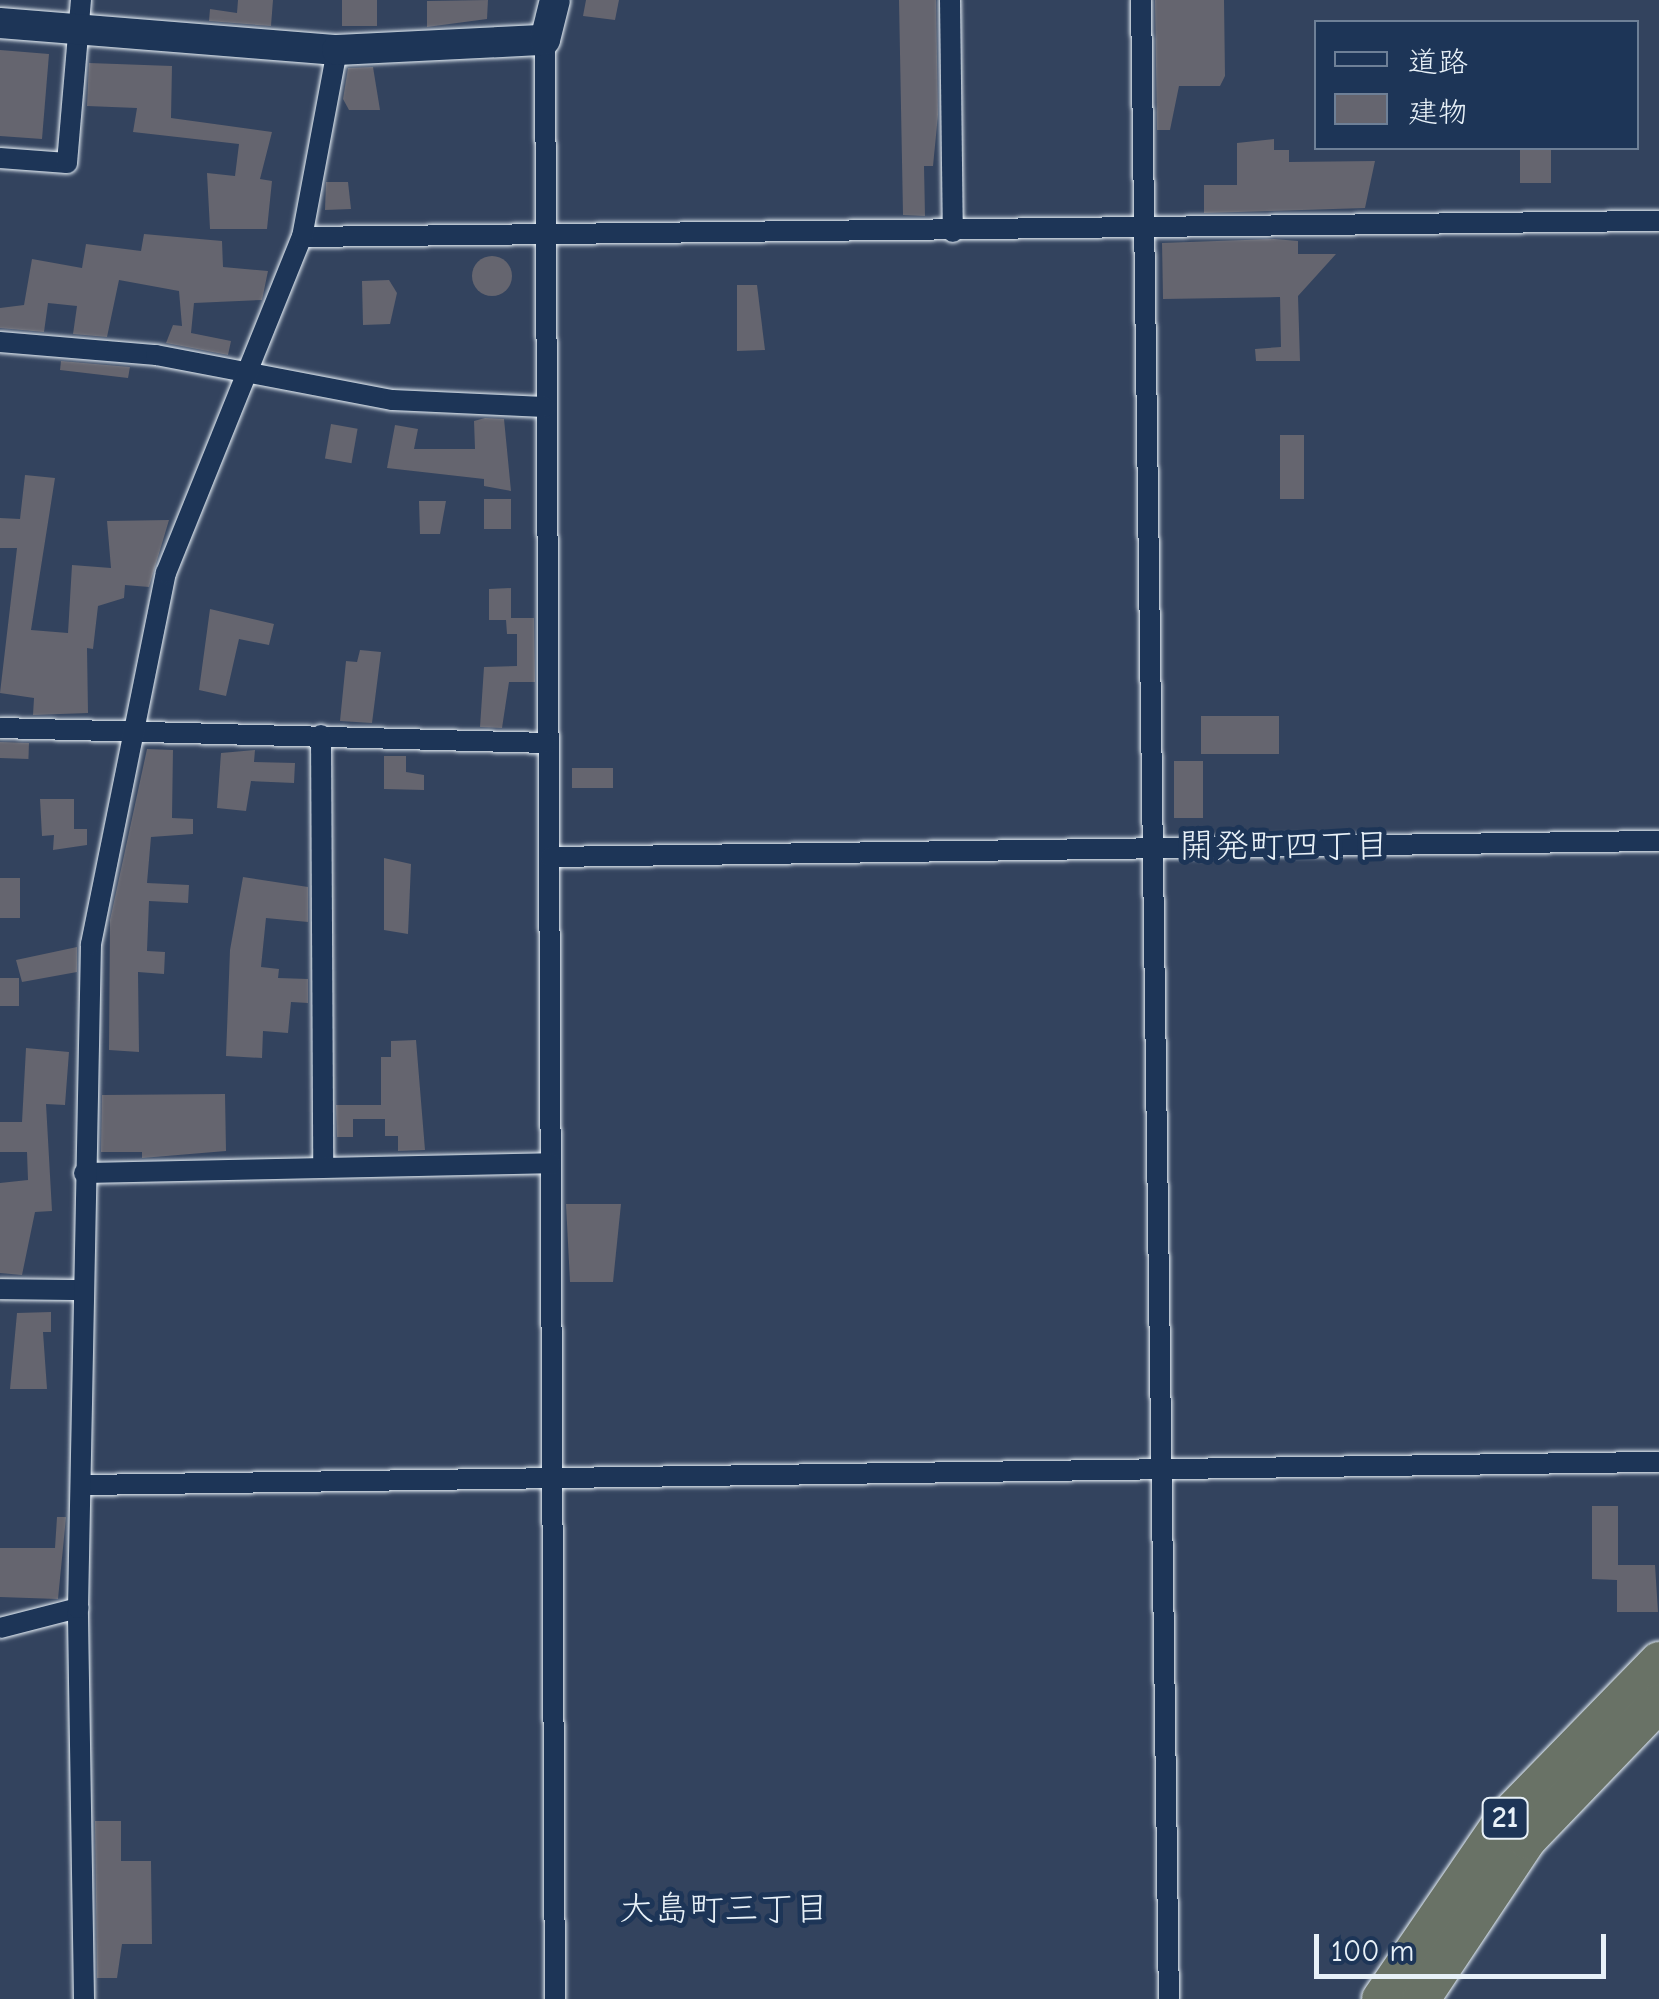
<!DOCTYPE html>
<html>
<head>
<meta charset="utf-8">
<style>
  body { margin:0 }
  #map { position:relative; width:1659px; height:1999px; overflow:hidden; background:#33435e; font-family:"Comic Neue","Klee One",sans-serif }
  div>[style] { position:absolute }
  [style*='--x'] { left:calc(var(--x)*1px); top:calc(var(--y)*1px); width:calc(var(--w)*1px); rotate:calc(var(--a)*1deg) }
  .building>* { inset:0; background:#65656f; transform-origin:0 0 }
  .round { border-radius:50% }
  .roads { filter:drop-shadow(0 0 2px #e8f1f8) drop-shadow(0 0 2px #e8f1f8) }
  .street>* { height:20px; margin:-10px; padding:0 10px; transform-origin:10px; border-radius:10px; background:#1d3557 }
  .secondary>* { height:30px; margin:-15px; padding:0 15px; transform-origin:15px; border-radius:15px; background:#1d3557 }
  .highway>* { height:38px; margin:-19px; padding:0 19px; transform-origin:19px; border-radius:19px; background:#697266 }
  span { translate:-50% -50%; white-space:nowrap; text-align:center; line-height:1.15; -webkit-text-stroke:10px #1d3557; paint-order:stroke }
  .shield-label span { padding:2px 8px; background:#1d3557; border:2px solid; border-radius:8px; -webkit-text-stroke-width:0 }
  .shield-label { font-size:30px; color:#e8f1f8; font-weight:700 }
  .neighbourhood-label { font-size:35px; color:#e8f1f8 }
  .legend { position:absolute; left:1314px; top:20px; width:325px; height:130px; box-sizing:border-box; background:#1d3557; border:2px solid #6e8097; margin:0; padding:12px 18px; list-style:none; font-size:30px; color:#e8f1f8 }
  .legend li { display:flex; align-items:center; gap:20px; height:50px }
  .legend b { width:50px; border:2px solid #6e8097 }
  .scale { position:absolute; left:1314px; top:1934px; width:292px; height:45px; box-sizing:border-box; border:5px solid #e8f1f8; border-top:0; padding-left:12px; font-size:30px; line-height:35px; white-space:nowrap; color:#e8f1f8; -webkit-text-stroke:8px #1d3557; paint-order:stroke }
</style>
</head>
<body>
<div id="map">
  <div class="building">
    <div style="clip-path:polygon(238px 0,273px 0,271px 26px,209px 21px,210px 9px,237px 13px)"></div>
    <div style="left:342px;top:0;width:35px;height:26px"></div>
    <div style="clip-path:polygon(488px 0,487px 19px,427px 27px,427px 1px)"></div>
    <div style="clip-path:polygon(586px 0,619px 0,615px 20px,583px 16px)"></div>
    <div style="clip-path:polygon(899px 0,936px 0,938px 115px,933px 166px,924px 166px,925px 216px,903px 215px)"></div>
    <div style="clip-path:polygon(1155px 0,1224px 0,1225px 76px,1220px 86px,1179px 86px,1170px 130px,1157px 130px)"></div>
    <div style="clip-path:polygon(0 50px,49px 54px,42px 139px,0 136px)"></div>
    <div style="clip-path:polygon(89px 63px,172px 66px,171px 118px,272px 132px,260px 179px,272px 181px,267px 229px,210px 229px,207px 173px,235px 176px,239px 144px,133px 132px,137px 108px,87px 106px)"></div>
    <div style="clip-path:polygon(373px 67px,380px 110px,349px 110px,343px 99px,348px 68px)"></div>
    <div style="clip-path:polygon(1274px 139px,1274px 150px,1289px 150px,1289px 162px,1375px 161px,1365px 208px,1204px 213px,1204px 185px,1237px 185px,1237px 143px)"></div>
    <div style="left:1520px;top:148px;width:31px;height:35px"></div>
    <div style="clip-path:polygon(326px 182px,348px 182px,351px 209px,325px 210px)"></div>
    <div style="clip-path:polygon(144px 234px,222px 241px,223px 267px,268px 271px,262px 300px,194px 303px,191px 333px,231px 341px,228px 355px,166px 343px,173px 325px,182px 326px,179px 291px,119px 280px,107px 337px,73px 334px,77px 306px,48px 303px,44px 332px,0 328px,0 308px,24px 305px,32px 259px,82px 268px,86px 244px,141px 251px)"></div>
    <div style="clip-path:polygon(1274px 239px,1298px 241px,1298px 254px,1336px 254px,1298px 296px,1300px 361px,1256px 361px,1255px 349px,1281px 347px,1280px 297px,1163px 299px,1162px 243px)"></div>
    <div class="round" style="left:472px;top:256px;width:40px;height:40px"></div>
    <div style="clip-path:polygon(389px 280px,397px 293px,390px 324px,363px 325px,362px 281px)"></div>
    <div style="clip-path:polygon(737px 285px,757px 285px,765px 350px,737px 351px)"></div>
    <div style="clip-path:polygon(61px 361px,130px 367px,128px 378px,60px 370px)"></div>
    <div style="clip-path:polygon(485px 418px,504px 419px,511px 491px,484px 486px,484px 479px,387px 468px,395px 425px,418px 429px,414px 449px,475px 449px,474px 421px)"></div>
    <div style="left:331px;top:424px;width:27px;height:35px;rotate:10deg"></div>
    <div style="left:1280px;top:435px;width:24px;height:64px"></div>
    <div style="clip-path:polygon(25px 475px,55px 478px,31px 630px,68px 633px,72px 565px,111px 568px,107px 521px,169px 520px,149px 587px,125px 585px,124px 598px,98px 606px,93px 649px,87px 648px,88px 713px,33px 715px,34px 698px,0 693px,17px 548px,0 548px,0 518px,20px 519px)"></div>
    <div style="left:511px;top:499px;width:30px;height:27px;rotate:90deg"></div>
    <div style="clip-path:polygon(419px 501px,446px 501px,440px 534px,420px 534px)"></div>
    <div style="clip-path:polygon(511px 588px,511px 618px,534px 618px,535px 682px,509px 682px,502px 728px,480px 727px,484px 667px,517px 666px,517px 634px,507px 634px,506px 620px,489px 620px,489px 589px)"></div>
    <div style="clip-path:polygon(210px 609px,274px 624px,269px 645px,239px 639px,226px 696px,199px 690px)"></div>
    <div style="clip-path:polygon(360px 650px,381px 652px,372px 723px,340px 721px,346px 661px,357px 662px)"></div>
    <div style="left:1279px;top:716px;width:38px;height:78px;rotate:90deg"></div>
    <div style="left:0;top:742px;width:29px;height:16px;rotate:2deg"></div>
    <div style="clip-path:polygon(147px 749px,173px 750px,172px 818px,193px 819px,193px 834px,151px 837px,147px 883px,189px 885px,188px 903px,149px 901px,147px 951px,165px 952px,164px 974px,138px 972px,139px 1052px,109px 1050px,110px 920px)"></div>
    <div style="clip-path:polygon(255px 750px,254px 762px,295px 763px,294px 783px,251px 781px,246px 811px,217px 808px,221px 753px)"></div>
    <div style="clip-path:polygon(384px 756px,406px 756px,406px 772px,424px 775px,424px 790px,384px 789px)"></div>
    <div style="left:1174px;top:761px;width:29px;height:57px"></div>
    <div style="left:613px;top:768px;width:20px;height:41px;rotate:90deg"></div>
    <div style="clip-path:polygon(40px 799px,74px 799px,74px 829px,87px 829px,87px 845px,53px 850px,54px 835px,42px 836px)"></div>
    <div style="clip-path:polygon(384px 858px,411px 864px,408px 934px,384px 930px)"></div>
    <div style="clip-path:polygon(243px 877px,308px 887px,308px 922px,266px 918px,261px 967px,279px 969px,278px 978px,308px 979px,308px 1003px,291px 1002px,288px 1033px,263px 1031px,262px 1058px,226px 1056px,230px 950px)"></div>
    <div style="left:0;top:878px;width:20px;height:40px"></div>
    <div style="clip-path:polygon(77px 947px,77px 972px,22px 982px,16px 960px)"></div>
    <div style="left:0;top:978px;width:19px;height:28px"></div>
    <div style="clip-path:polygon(416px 1040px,425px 1150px,398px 1151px,398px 1136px,385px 1136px,385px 1119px,353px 1119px,353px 1137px,337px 1137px,336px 1105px,381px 1105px,381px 1057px,391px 1057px,391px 1041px)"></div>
    <div style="clip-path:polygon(26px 1048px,69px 1052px,65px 1105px,46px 1104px,52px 1211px,35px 1212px,22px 1275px,0 1273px,0 1183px,28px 1180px,27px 1152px,0 1152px,0 1122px,22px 1122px)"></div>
    <div style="clip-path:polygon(225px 1094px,226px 1151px,142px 1158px,142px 1152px,101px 1152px,102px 1095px)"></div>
    <div style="clip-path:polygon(566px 1204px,621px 1204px,613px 1282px,570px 1282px)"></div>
    <div style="clip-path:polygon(51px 1312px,51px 1332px,43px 1332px,47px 1389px,10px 1389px,17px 1313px)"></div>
    <div style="clip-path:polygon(1592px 1506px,1618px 1506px,1618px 1565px,1655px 1565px,1658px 1612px,1617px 1612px,1617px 1580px,1592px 1579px)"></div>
    <div style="clip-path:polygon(57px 1517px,66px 1517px,58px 1599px,0 1597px,0 1548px,55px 1548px)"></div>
    <div style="clip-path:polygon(95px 1821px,121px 1821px,121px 1861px,151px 1861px,152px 1944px,122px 1944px,117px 1978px,97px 1978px)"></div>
  </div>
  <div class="roads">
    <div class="street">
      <div style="--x:950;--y:0;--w:232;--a:89.3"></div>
      <div style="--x:1141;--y:0;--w:1999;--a:89.2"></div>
      <div style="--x:545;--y:40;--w:1959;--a:89.71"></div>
      <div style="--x:0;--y:158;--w:67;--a:4.3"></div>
      <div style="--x:67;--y:163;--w:164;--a:-85.1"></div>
      <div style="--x:302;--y:237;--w:1357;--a:-0.68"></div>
      <div style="--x:0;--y:342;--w:157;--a:4.8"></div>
      <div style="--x:156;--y:355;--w:240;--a:10.8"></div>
      <div style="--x:392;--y:400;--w:153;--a:2.6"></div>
      <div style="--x:0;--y:728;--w:546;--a:1.57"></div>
      <div style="--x:321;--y:735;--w:431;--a:89.7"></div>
      <div style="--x:550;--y:857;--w:1109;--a:-0.83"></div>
      <div style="--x:84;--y:1173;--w:467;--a:-1.2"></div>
      <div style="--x:0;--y:1289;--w:83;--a:0.7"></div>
      <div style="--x:83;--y:1485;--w:1576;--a:-0.84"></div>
      <div style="--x:0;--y:1628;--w:81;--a:-14.4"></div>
      <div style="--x:84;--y:1999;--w:391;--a:-90.9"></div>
      <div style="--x:78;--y:1608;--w:664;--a:-88.88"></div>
      <div style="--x:91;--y:944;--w:379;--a:-78.6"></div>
      <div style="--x:166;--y:573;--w:362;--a:-68"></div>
      <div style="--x:302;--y:237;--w:190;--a:-79.4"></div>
    </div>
    <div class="secondary">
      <div style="--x:0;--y:23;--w:338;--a:4.6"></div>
      <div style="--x:337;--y:50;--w:208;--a:-2.8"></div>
      <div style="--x:545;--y:40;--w:41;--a:-76"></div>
    </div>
    <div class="highway">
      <div style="--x:1381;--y:1999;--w:214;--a:-55.6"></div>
      <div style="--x:1502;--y:1822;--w:225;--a:-45.7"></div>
      <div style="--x:1421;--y:1999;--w:191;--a:-56.3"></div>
      <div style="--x:1527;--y:1840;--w:190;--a:-46.1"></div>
    </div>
  </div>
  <div class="shield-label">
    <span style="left:1505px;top:1818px">21</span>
  </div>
  <div class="neighbourhood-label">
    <span style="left:1284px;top:846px">開発町四丁目</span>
    <span style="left:724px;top:1909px">大島町三丁目</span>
  </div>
  <ul class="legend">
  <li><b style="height:12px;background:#1d3557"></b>道路</li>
  <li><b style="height:28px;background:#65656f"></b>建物</li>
  </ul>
  <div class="scale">100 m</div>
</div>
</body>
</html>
